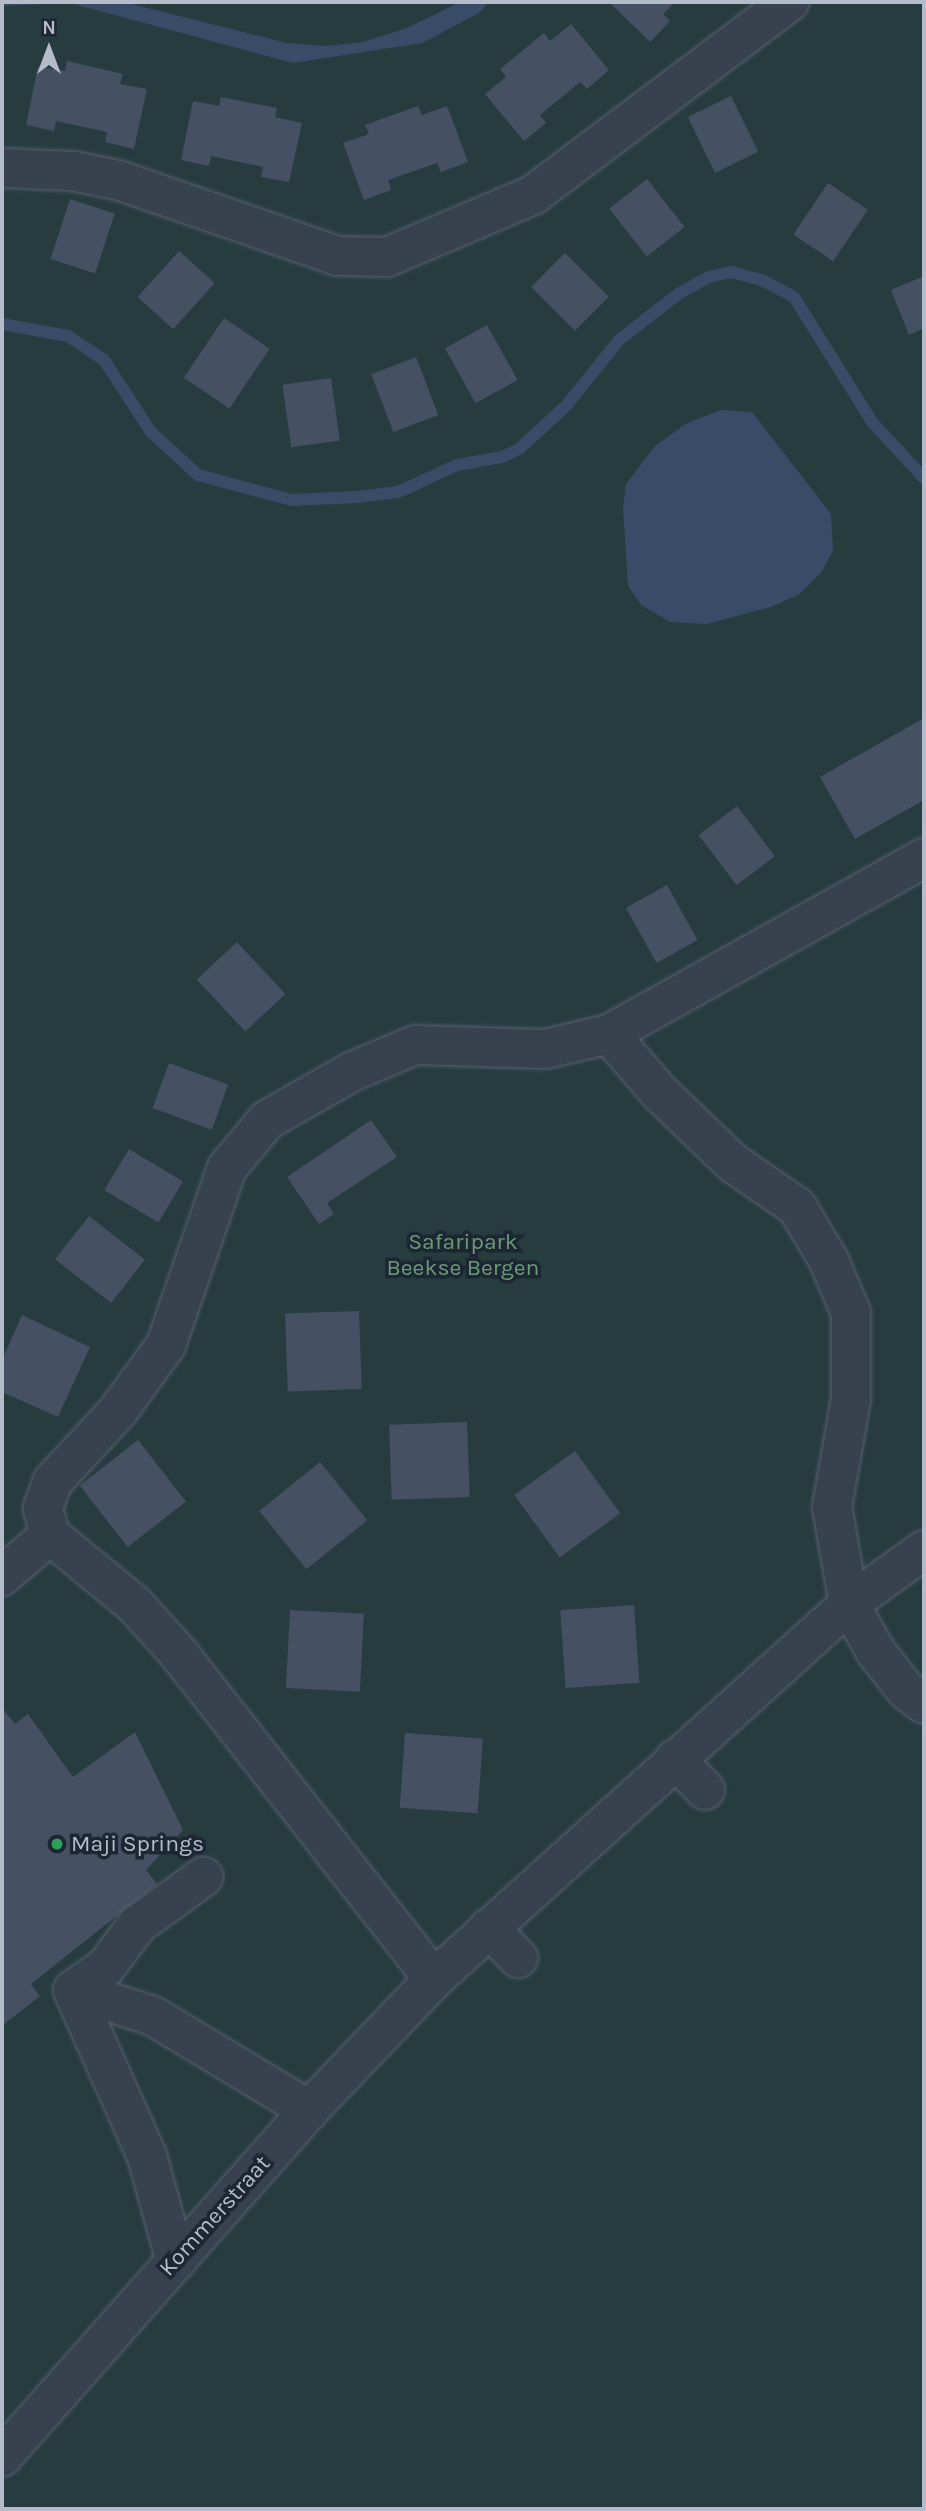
<!DOCTYPE html>
<html>
<head>
<meta charset="utf-8">
<style>
  body { margin:0 }
  #map { position:relative; width:926px; height:2511px; overflow:hidden; background:#242f3e; font-family:Karla,sans-serif }
  div>[style] { position:absolute }
  [style*='--x'] { left:calc(var(--x)*1px); top:calc(var(--y)*1px); width:calc(var(--w)*1px); rotate:calc(var(--a)*1deg) }
  .green>* { inset:0; background:#263c3f; transform-origin:0 0 }
  .water>* { inset:0; background:#394c67 }
  .stream>* { height:12px; margin:-6px; padding:0 6px; transform-origin:6px; border-radius:6px; background:#394c67 }
  .building>* { inset:0; background:#455162; transform-origin:0 0 }
  .roads { filter:drop-shadow(0 0 2px #565f6c) drop-shadow(0 0 2px #565f6c) }
  .minor>* { height:38px; margin:-19px; padding:0 19px; transform-origin:19px; border-radius:19px; background:#38414e }
  .dots>* { width:19px; height:19px; translate:-50% -50%; box-sizing:border-box; border:4px solid #1d2633; border-radius:50% }
  span { translate:-50% -50%; white-space:nowrap; text-align:center; line-height:1.15; -webkit-text-stroke:7px #1d2633; paint-order:stroke }
  .park-label { font-size:23px; color:#6b9a76 }
  .poi-label { font-size:23px; color:#b4bcc9 }
  .left { translate:0 -50%; text-align:left }
  .street-label { font-size:23px; color:#b4bcc9 }
  .frame { position:absolute; inset:0; border:4px solid #b4bcc9; pointer-events:none }
  .north { position:absolute; left:14px; top:14px; width:70px; height:70px; -webkit-text-stroke:5px #1d2633; paint-order:stroke; rotate:0deg; font-size:19px; font-weight:700; line-height:28px; text-align:center; color:#b4bcc9 }
  .north::after { content:''; display:block; margin:auto; width:24px; height:32px; background:#b4bcc9; clip-path:polygon(50% 0,100% 100%,50% 72%,0 100%) }
</style>
</head>
<body>
<div id="map">
  <div class="green">
    <div style="left:2px;top:2px;width:922px;height:2507px"></div>
  </div>
  <div class="water">
    <div style="clip-path:polygon(2px 2px,124px 2px,287px 43px,326px 46px,363px 42px,407px 28px,460px 2px,489px 2px,479px 13px,422px 43px,293px 63px,70px 3px,2px 6px)"></div>
    <div style="clip-path:polygon(721px 410px,752px 412px,831px 514px,833px 550px,821px 573px,798px 595px,771px 607px,706px 624px,670px 622px,641px 605px,628px 586px,623px 508px,626px 484px,655px 446px,687px 423px)"></div>
  </div>
  <div class="stream">
    <div style="--x:2;--y:324;--w:67;--a:10.3"></div>
    <div style="--x:68;--y:336;--w:43;--a:33.7"></div>
    <div style="--x:104;--y:360;--w:86;--a:56.9"></div>
    <div style="--x:151;--y:432;--w:64;--a:42.5"></div>
    <div style="--x:198;--y:475;--w:97;--a:14.9"></div>
    <div style="--x:292;--y:500;--w:65;--a:-2.6"></div>
    <div style="--x:357;--y:497;--w:41;--a:-7"></div>
    <div style="--x:398;--y:492;--w:65;--a:-24.6"></div>
    <div style="--x:457;--y:465;--w:46;--a:-10.1"></div>
    <div style="--x:502;--y:457;--w:19;--a:-25"></div>
    <div style="--x:519;--y:449;--w:64;--a:-42.5"></div>
    <div style="--x:566;--y:406;--w:85;--a:-51.2"></div>
    <div style="--x:619;--y:340;--w:75;--a:-37.9"></div>
    <div style="--x:678;--y:294;--w:35;--a:-29"></div>
    <div style="--x:709;--y:277;--w:23;--a:-13"></div>
    <div style="--x:731;--y:272;--w:34;--a:15"></div>
    <div style="--x:764;--y:281;--w:34;--a:28"></div>
    <div style="--x:794;--y:297;--w:147;--a:58"></div>
    <div style="--x:872;--y:422;--w:76;--a:47.1"></div>
  </div>
  <div class="building">
    <div style="clip-path:polygon(609px 2px,675px 2px,663px 14px,670px 21px,650px 42px)"></div>
    <div style="clip-path:polygon(571px 24px,609px 70px,587px 89px,580px 82px,540px 115px,546px 123px,524px 141px,485px 94px,506px 77px,500px 69px,544px 33px,550px 41px)"></div>
    <div style="clip-path:polygon(67px 61px,123px 74px,120px 84px,147px 89px,134px 149px,105px 142px,107px 132px,56px 121px,54px 131px,26px 125px,38px 66px,65px 71px)"></div>
    <div style="left:731px;top:96px;width:62px;height:48px;rotate:64deg"></div>
    <div style="clip-path:polygon(221px 97px,277px 108px,275px 117px,302px 123px,289px 182px,261px 177px,263px 167px,211px 156px,209px 166px,181px 160px,193px 101px,219px 106px)"></div>
    <div style="clip-path:polygon(418px 106px,422px 115px,447px 106px,468px 162px,441px 172px,437px 163px,388px 180px,391px 190px,364px 200px,343px 143px,369px 134px,365px 125px)"></div>
    <div style="left:647px;top:179px;width:61px;height:48px;rotate:52deg"></div>
    <div style="left:828px;top:183px;width:48px;height:62px;rotate:34deg"></div>
    <div style="left:70px;top:199px;width:47px;height:63px;rotate:18deg"></div>
    <div style="left:179px;top:251px;width:48px;height:62px;rotate:42deg"></div>
    <div style="left:565px;top:253px;width:62px;height:48px;rotate:45deg"></div>
    <div style="clip-path:polygon(924px 276px,924px 328px,909px 335px,891px 290px)"></div>
    <div style="left:224px;top:318px;width:55px;height:72px;rotate:34deg"></div>
    <div style="left:487px;top:325px;width:63px;height:48px;rotate:61deg"></div>
    <div style="left:416px;top:357px;width:62px;height:48px;rotate:69deg"></div>
    <div style="left:331px;top:378px;width:63px;height:49px;rotate:82deg"></div>
    <div style="clip-path:polygon(924px 718px,924px 800px,855px 839px,820px 777px)"></div>
    <div style="left:737px;top:806px;width:63px;height:48px;rotate:53deg"></div>
    <div style="left:667px;top:885px;width:63px;height:47px;rotate:61deg"></div>
    <div style="left:237px;top:942px;width:71px;height:55px;rotate:47deg"></div>
    <div style="left:169px;top:1063px;width:63px;height:48px;rotate:20deg"></div>
    <div style="clip-path:polygon(371px 1120px,397px 1157px,327px 1203px,334px 1214px,319px 1224px,287px 1177px)"></div>
    <div style="left:129px;top:1149px;width:63px;height:48px;rotate:31deg"></div>
    <div style="left:89px;top:1216px;width:71px;height:55px;rotate:38deg"></div>
    <div style="left:359px;top:1311px;width:78px;height:74px;rotate:88deg"></div>
    <div style="clip-path:polygon(22px 1315px,90px 1347px,58px 1417px,2px 1392px,2px 1360px)"></div>
    <div style="left:467px;top:1422px;width:75px;height:78px;rotate:88deg"></div>
    <div style="left:138px;top:1440px;width:78px;height:74px;rotate:52deg"></div>
    <div style="left:575px;top:1451px;width:77px;height:75px;rotate:54deg"></div>
    <div style="left:320px;top:1462px;width:75px;height:78px;rotate:51deg"></div>
    <div style="left:634px;top:1605px;width:78px;height:74px;rotate:86deg"></div>
    <div style="left:290px;top:1610px;width:74px;height:78px;rotate:3deg"></div>
    <div style="clip-path:polygon(2px 1708px,15px 1724px,28px 1714px,73px 1777px,135px 1732px,183px 1830px,146px 1870px,157px 1884px,31px 1984px,40px 1996px,2px 2026px)"></div>
    <div style="left:405px;top:1733px;width:78px;height:75px;rotate:4deg"></div>
  </div>
  <div class="roads">
    <div class="minor">
      <div style="--x:2;--y:168;--w:71;--a:2.4"></div>
      <div style="--x:73;--y:171;--w:46;--a:11.3"></div>
      <div style="--x:118;--y:180;--w:232;--a:19.1"></div>
      <div style="--x:337;--y:256;--w:50;--a:1.1"></div>
      <div style="--x:387;--y:257;--w:159;--a:-23"></div>
      <div style="--x:533;--y:195;--w:321;--a:-37"></div>
      <div style="--x:609;--y:1034;--w:361;--a:-29.2"></div>
      <div style="--x:2;--y:1576;--w:63;--a:-40.5"></div>
      <div style="--x:675;--y:1759;--w:43;--a:45.9"></div>
      <div style="--x:489;--y:1928;--w:42;--a:46"></div>
      <div style="--x:434;--y:1979;--w:410;--a:-128.1"></div>
      <div style="--x:181;--y:1656;--w:70;--a:-132.1"></div>
      <div style="--x:134;--y:1604;--w:109;--a:-140.6"></div>
      <div style="--x:50;--y:1535;--w:28;--a:-105"></div>
      <div style="--x:43;--y:1508;--w:29;--a:-70"></div>
      <div style="--x:53;--y:1481;--w:96;--a:-47.1"></div>
      <div style="--x:118;--y:1411;--w:82;--a:-54"></div>
      <div style="--x:166;--y:1345;--w:187;--a:-71"></div>
      <div style="--x:227;--y:1168;--w:62;--a:-50.2"></div>
      <div style="--x:267;--y:1120;--w:97;--a:-29.7"></div>
      <div style="--x:351;--y:1072;--w:69;--a:-22.9"></div>
      <div style="--x:415;--y:1045;--w:130;--a:1.8"></div>
      <div style="--x:545;--y:1049;--w:66;--a:-13.2"></div>
      <div style="--x:609;--y:1034;--w:78;--a:49.2"></div>
      <div style="--x:660;--y:1093;--w:101;--a:43.8"></div>
      <div style="--x:733;--y:1163;--w:78;--a:34.5"></div>
      <div style="--x:797;--y:1207;--w:63;--a:59.3"></div>
      <div style="--x:829;--y:1261;--w:56;--a:67.1"></div>
      <div style="--x:851;--y:1313;--w:86;--a:90"></div>
      <div style="--x:851;--y:1399;--w:110;--a:100"></div>
      <div style="--x:832;--y:1507;--w:98;--a:80.1"></div>
      <div style="--x:849;--y:1604;--w:55;--a:60.6"></div>
      <div style="--x:876;--y:1652;--w:47;--a:51.9"></div>
      <div style="--x:905;--y:1689;--w:24;--a:38"></div>
      <div style="--x:73;--y:1990;--w:182;--a:66"></div>
      <div style="--x:147;--y:2156;--w:109;--a:74.6"></div>
      <div style="--x:73;--y:1990;--w:84;--a:18"></div>
      <div style="--x:153;--y:2016;--w:182;--a:31.1"></div>
      <div style="--x:73;--y:1990;--w:39;--a:-35"></div>
      <div style="--x:105;--y:1968;--w:54;--a:-53.3"></div>
      <div style="--x:137;--y:1925;--w:82;--a:-36"></div>
      <div style="--x:2;--y:2457;--w:463;--a:-48.5"></div>
      <div style="--x:309;--y:2110;--w:181;--a:-46.3"></div>
      <div style="--x:434;--y:1979;--w:559;--a:-42.1"></div>
      <div style="--x:849;--y:1604;--w:92;--a:-35.8"></div>
    </div>
  </div>
  <div class="dots">
    <div style="left:57px;top:1844px;background:#2e9e5b"></div>
  </div>
  <div class="park-label">
    <span style="left:463px;top:1255px">Safaripark<br>Beekse Bergen</span>
  </div>
  <div class="poi-label">
    <span class="left" style="left:71px;top:1844px">Maji Springs</span>
  </div>
  <div class="street-label">
    <span style="left:215px;top:2216px;rotate:-48deg">Kommerstraat</span>
  </div>
  <div class="frame"></div>
  <div class="north">N</div>
</div>
</body>
</html>
